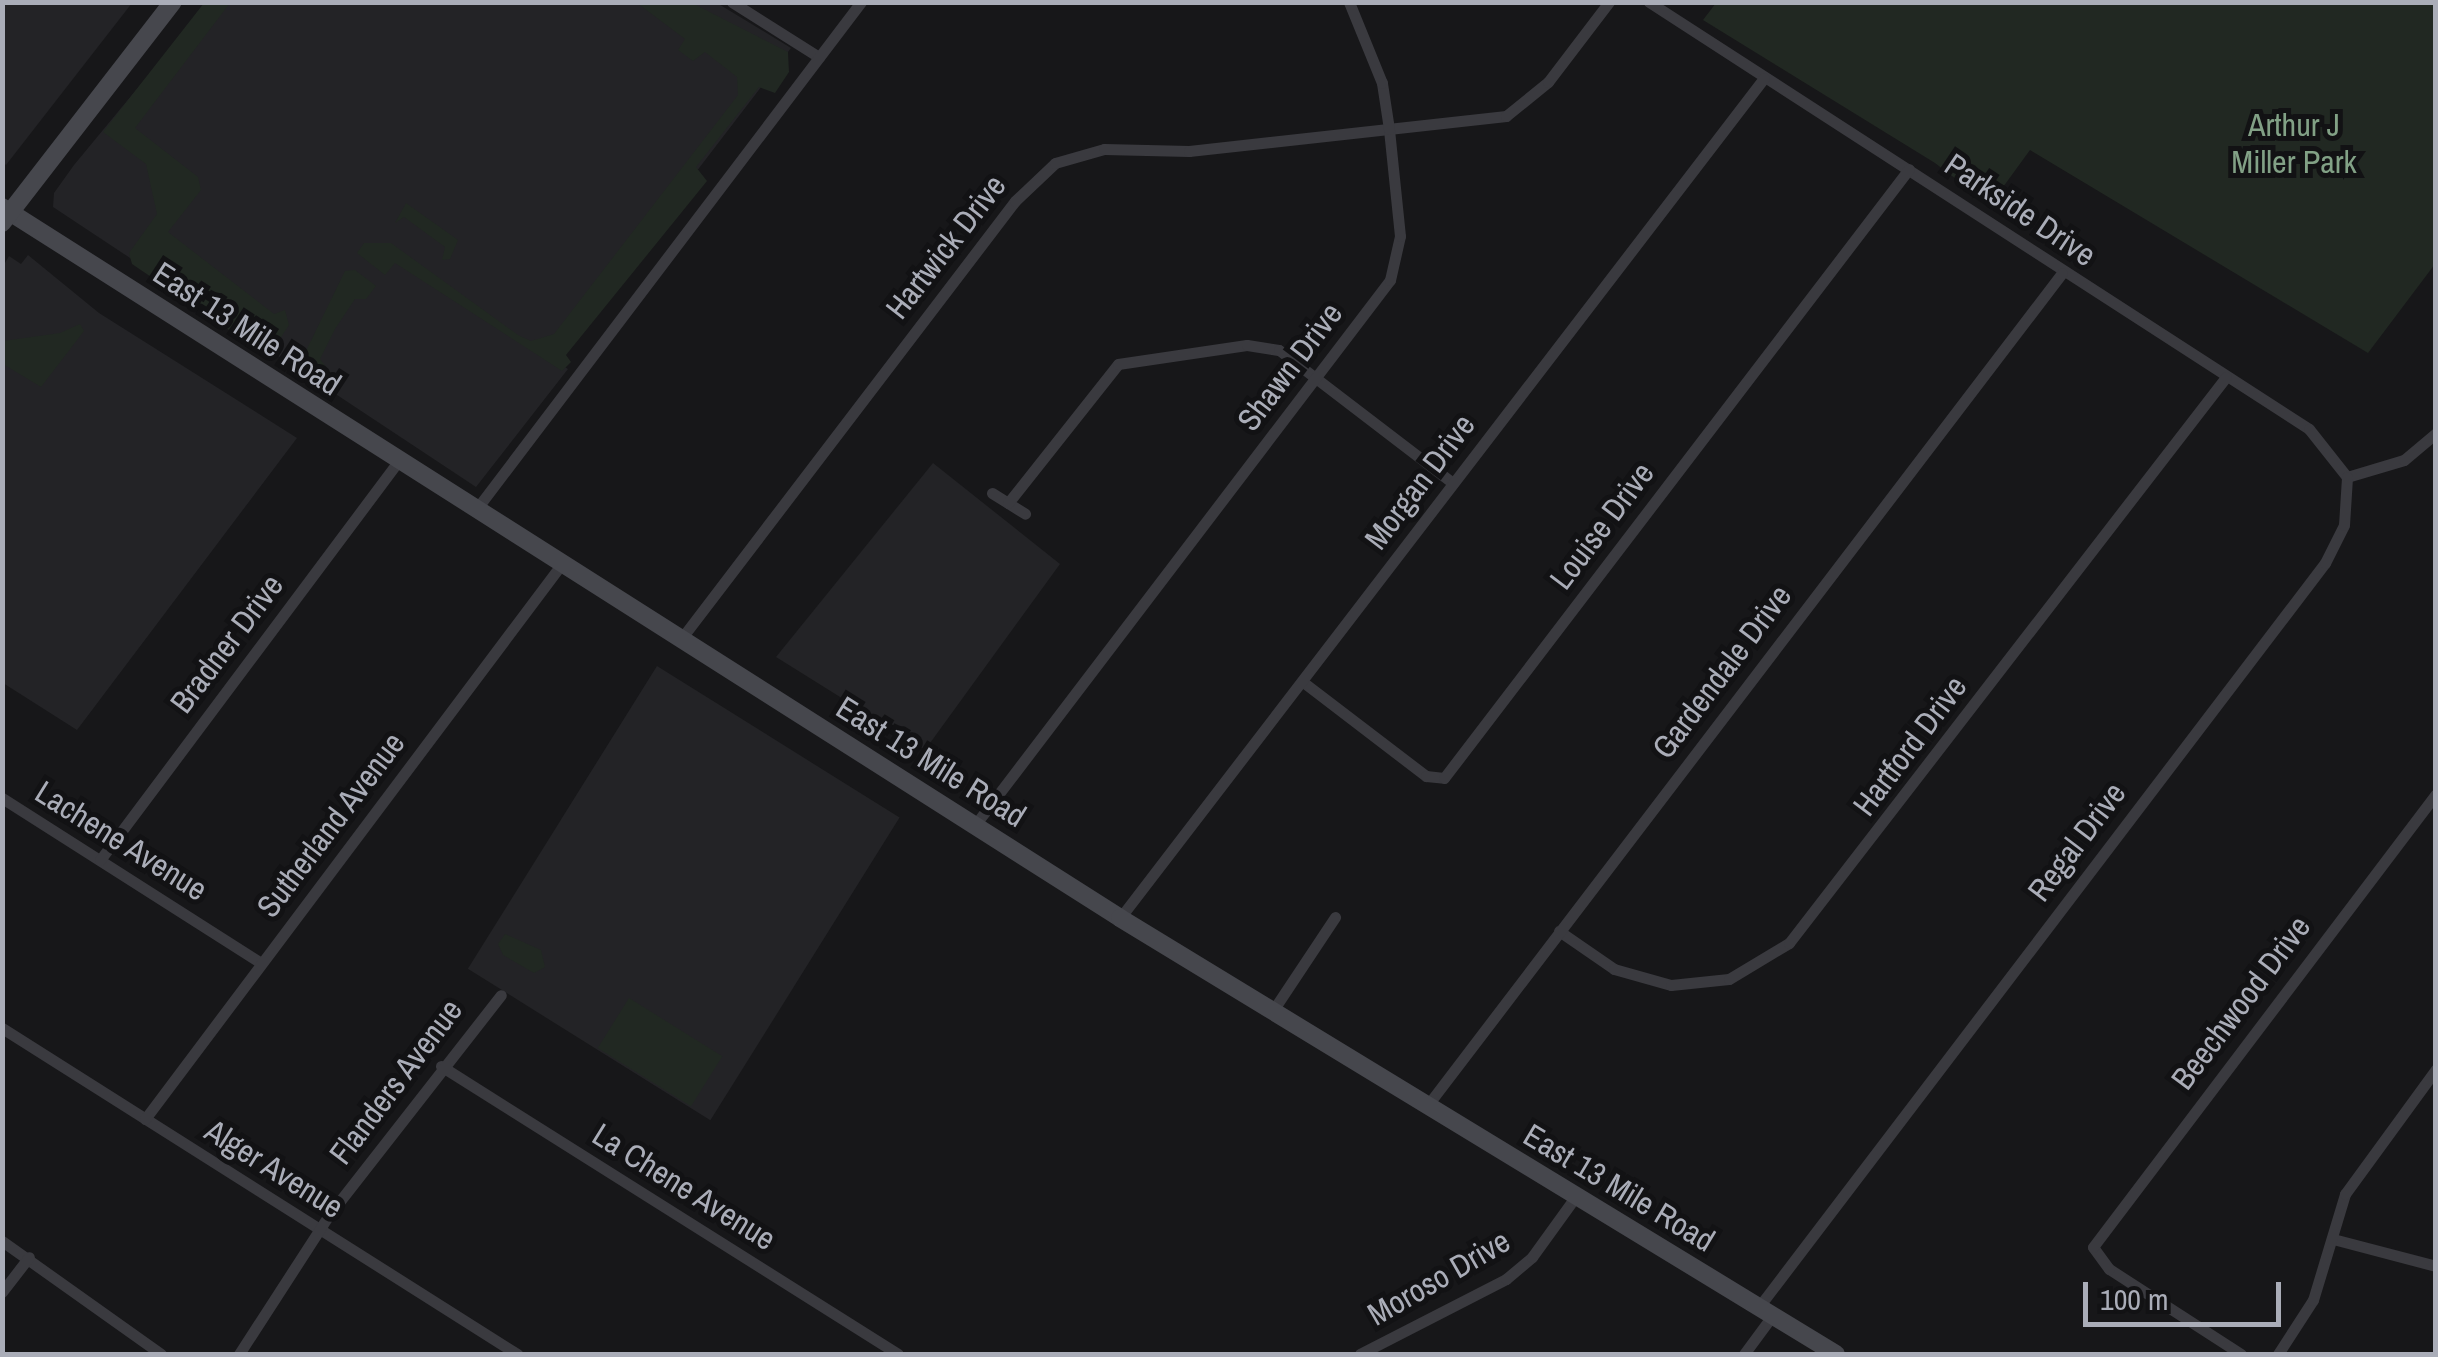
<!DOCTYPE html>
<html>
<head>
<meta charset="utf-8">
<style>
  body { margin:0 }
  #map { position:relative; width:2438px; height:1357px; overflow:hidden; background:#171719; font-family:"Archivo Narrow",sans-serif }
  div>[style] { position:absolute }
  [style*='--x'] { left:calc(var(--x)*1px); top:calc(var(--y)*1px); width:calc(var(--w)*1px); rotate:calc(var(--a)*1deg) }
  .built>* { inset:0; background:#232326; transform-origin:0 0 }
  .green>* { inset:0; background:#212822; transform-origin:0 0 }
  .street>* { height:11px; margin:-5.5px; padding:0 5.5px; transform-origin:5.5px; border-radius:5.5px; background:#3a3a3f }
  .secondary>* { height:18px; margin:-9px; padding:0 9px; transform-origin:9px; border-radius:9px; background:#46474d }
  span { translate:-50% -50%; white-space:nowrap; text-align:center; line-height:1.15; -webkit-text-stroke:10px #121214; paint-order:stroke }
  .park-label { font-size:32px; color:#82a186 }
  .street-label { font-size:32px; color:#aaadb8 }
  .frame { position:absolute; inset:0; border:5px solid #aaadb8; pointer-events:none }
  .scale { position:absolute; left:2083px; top:1282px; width:198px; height:45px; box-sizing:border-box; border:5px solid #aaadb8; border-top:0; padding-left:12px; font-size:30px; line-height:35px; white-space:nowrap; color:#aaadb8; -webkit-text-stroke:8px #121214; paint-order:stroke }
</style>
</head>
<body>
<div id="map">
  <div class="built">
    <div style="clip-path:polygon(2px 3px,132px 3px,6px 165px,2px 162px)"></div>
    <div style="clip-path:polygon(208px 3px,717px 3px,791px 48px,553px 359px,568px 369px,476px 487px,53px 207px,54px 193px,74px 165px)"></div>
    <div style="clip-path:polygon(28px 255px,99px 313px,297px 438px,77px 730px,3px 683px,2px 268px,9px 256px,21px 264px)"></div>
    <div style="clip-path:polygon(933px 463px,1060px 564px,925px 750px,776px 657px)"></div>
    <div style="left:657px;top:666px;width:286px;height:357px;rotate:32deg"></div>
  </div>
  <div class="green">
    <div style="clip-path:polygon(204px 3px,230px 3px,135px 128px,198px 177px,201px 190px,168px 232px,274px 314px,285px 310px,289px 325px,272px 351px,260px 351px,132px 264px,129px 253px,157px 214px,146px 164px,103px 132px)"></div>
    <div style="clip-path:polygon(637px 3px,692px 3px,788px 52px,789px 72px,775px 93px,759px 87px,696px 167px,707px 181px,566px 355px,571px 362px,562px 371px,395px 263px,385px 275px,357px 253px,364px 243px,391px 243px,518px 335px,531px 341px,554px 334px,738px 95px,737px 77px,705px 52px,693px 61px,678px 50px,685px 39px)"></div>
    <div style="clip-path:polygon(1716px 3px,2435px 3px,2435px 264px,2368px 353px,2030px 150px,1990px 205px,1935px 163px,1703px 20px)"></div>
    <div style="clip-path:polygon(406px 203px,458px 240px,450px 259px,442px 260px,445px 247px,404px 217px,395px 223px)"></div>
    <div style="clip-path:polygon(355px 270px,376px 286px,366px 299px,355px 299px,335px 329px,320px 359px,332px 375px,303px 357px,345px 271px)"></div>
    <div style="clip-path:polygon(80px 324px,84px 331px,41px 387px,3px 364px,3px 341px,60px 333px)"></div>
    <div style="clip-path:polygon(505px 934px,541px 950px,545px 967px,534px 973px,503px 955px,498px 944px)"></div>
    <div style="left:629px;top:998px;width:110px;height:59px;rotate:32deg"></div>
  </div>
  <div class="street">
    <div style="--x:732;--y:2;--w:103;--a:32.3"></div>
    <div style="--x:1649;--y:2;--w:786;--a:32.9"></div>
    <div style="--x:2309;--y:429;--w:61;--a:51.6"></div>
    <div style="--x:2347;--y:477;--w:59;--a:-16.6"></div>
    <div style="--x:2404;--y:460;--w:42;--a:-40.2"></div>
    <div style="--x:992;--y:493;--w:39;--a:32"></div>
    <div style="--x:1008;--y:503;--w:177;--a:-51.6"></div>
    <div style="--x:1118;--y:364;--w:130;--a:-8.4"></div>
    <div style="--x:1247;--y:345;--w:32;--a:9"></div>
    <div style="--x:1279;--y:350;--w:219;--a:37.4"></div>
    <div style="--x:475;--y:511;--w:639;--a:-52.83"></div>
    <div style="--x:681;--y:639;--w:551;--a:-52.67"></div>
    <div style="--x:1015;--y:201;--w:55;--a:-43.5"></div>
    <div style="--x:1055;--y:163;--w:51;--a:-15.9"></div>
    <div style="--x:1104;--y:149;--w:85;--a:1.3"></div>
    <div style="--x:1189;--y:151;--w:319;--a:-6.3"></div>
    <div style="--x:1506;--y:116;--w:54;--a:-39"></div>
    <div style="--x:1548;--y:82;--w:101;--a:-52.7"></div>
    <div style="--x:1303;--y:682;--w:155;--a:37.4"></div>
    <div style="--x:1426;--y:776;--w:18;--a:6"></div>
    <div style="--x:1444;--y:778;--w:766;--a:-52.64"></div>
    <div style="--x:2;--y:798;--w:307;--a:32.5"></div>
    <div style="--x:975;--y:825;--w:685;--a:-52.71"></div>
    <div style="--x:1390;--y:280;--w:45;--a:-77.2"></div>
    <div style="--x:1400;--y:236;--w:108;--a:-95.9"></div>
    <div style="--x:1389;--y:129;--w:47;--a:-98.7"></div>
    <div style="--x:1382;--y:83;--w:87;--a:-112.2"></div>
    <div style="--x:100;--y:860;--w:497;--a:-53.2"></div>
    <div style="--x:1120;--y:918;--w:1058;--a:-52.52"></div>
    <div style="--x:1559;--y:931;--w:67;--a:34.6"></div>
    <div style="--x:1614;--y:969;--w:59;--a:15.7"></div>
    <div style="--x:1671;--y:985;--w:58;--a:-5.9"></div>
    <div style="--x:1729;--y:979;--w:70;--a:-31"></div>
    <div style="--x:1789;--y:943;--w:715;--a:-52.33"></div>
    <div style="--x:1272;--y:1012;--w:114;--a:-56.4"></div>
    <div style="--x:2;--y:1028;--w:610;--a:32.33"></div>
    <div style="--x:441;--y:1066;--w:540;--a:32.22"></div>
    <div style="--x:1427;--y:1106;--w:1047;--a:-52.68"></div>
    <div style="--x:145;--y:1119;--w:693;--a:-53.1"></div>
    <div style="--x:2333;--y:1239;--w:106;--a:14.7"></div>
    <div style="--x:2;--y:1241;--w:195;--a:35.4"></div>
    <div style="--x:2;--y:1292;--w:44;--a:-52.4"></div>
    <div style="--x:1758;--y:1308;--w:936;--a:-52.73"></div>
    <div style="--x:2325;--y:563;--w:42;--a:-63.4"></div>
    <div style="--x:2344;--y:525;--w:48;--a:-86.4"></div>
    <div style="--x:239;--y:1354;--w:166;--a:-57.1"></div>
    <div style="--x:329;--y:1215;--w:279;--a:-52"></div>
    <div style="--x:1360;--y:1354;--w:164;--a:-27.2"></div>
    <div style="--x:1506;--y:1279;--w:34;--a:-40"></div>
    <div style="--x:1532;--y:1257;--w:75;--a:-54.2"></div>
    <div style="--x:1744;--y:1354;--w:47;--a:-53.6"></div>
    <div style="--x:2241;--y:1354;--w:157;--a:-147.2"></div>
    <div style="--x:2109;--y:1269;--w:27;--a:-126"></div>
    <div style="--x:2093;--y:1247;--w:568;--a:-52.87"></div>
    <div style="--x:2278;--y:1354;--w:64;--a:-57.1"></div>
    <div style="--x:2313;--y:1300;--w:111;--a:-73.2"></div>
    <div style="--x:2345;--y:1194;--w:155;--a:-53.9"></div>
  </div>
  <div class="secondary">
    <div style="--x:2;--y:207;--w:1325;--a:32.45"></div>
    <div style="--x:1120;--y:918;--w:838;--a:31.34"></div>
    <div style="--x:2;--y:223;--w:279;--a:-52.3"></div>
  </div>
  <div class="park-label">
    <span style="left:2294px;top:144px">Arthur J<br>Miller Park</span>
  </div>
  <div class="street-label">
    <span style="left:2020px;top:210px;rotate:34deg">Parkside Drive</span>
    <span style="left:946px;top:247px;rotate:-52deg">Hartwick Drive</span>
    <span style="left:247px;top:329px;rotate:33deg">East 13 Mile Road</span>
    <span style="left:1290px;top:367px;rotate:-53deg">Shawn Drive</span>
    <span style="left:1420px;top:482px;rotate:-53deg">Morgan Drive</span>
    <span style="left:1602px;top:526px;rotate:-53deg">Louise Drive</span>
    <span style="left:227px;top:644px;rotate:-53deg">Bradner Drive</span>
    <span style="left:1722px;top:672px;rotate:-53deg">Gardendale Drive</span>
    <span style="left:1910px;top:746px;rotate:-53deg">Hartford Drive</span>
    <span style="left:931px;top:762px;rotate:32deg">East 13 Mile Road</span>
    <span style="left:331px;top:825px;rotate:-53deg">Sutherland Avenue</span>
    <span style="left:121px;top:841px;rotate:32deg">Lachene Avenue</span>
    <span style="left:2077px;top:842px;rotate:-53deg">Regal Drive</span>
    <span style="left:2241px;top:1003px;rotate:-53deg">Beechwood Drive</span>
    <span style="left:396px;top:1082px;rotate:-53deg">Flanders Avenue</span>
    <span style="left:274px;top:1169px;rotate:32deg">Alger Avenue</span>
    <span style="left:684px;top:1187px;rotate:32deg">La Chene Avenue</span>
    <span style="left:1619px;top:1188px;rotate:31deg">East 13 Mile Road</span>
    <span style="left:1439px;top:1278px;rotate:-30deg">Moroso Drive</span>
  </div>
  <div class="frame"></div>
  <div class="scale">100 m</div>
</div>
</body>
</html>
